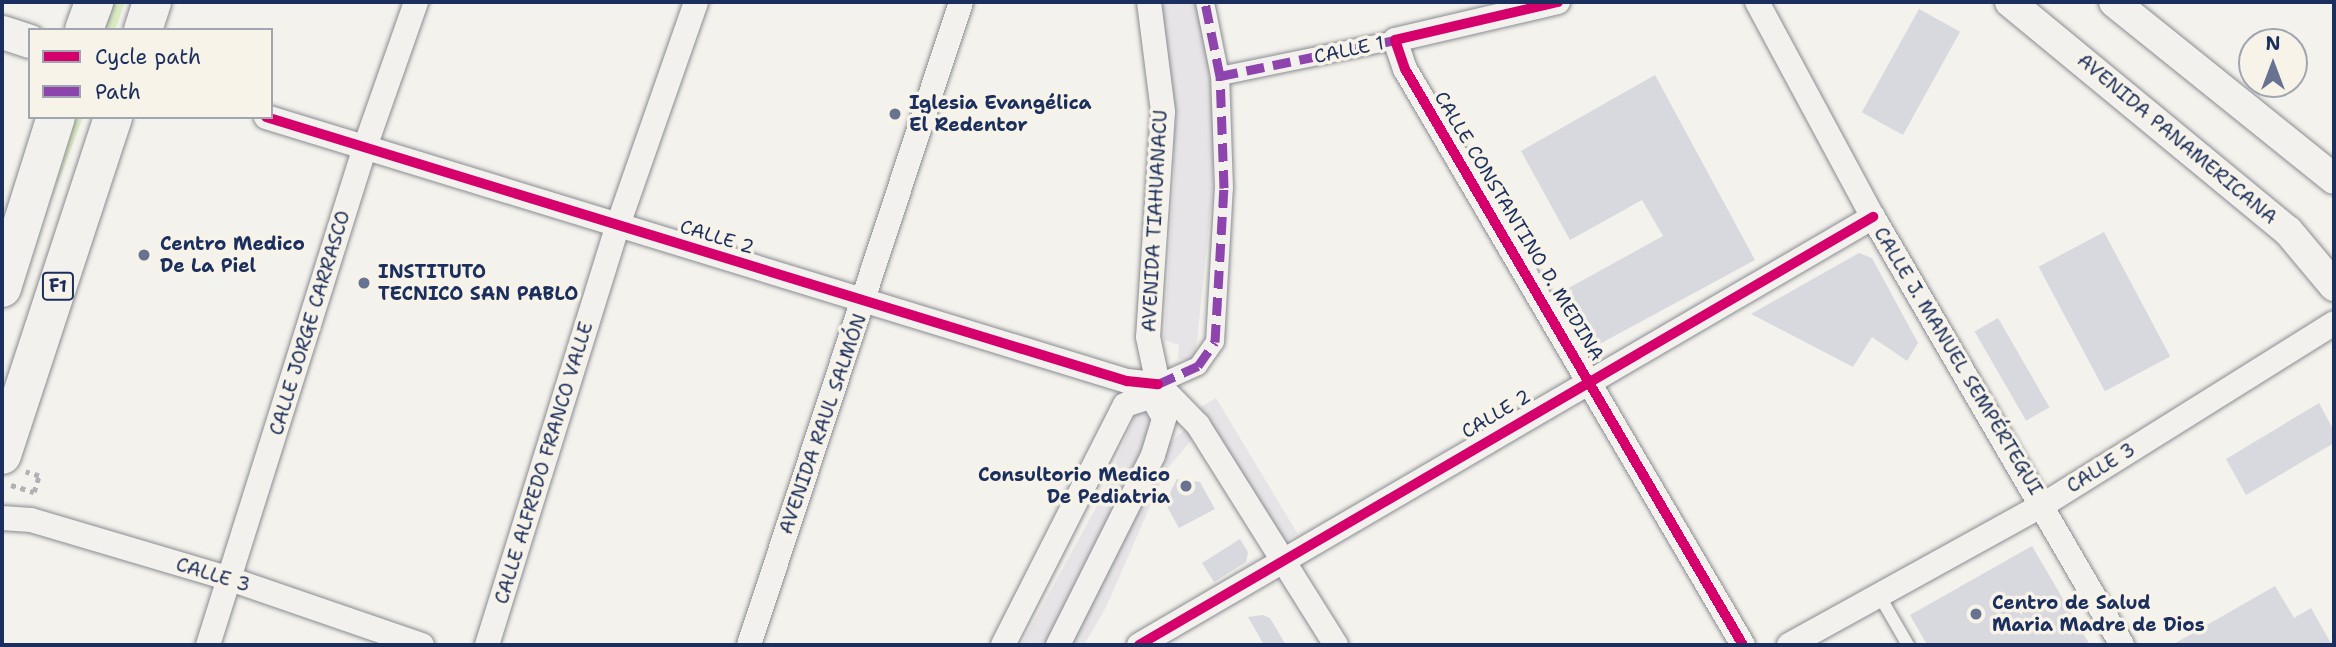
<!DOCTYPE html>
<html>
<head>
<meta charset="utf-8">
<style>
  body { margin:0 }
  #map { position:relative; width:2336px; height:647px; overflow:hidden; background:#f4f2ec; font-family:"Shantell Sans",sans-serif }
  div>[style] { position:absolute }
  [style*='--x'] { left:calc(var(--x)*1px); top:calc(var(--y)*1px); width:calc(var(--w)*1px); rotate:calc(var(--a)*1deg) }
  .built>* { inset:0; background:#e6e4e6; transform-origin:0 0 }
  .green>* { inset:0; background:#daeac1 }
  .building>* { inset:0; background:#d8d8df; transform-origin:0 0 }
  .path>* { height:4.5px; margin-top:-2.25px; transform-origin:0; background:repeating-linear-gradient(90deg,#b1b2b5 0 5px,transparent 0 10px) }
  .roads { filter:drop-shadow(0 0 2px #898c92) drop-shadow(0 0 2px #898c92) }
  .service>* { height:12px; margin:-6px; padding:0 6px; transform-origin:6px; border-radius:6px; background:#f2f1ed }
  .pedestrian>* { height:18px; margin:-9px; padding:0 9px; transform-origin:9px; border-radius:9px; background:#f2f1ed }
  .minor>* { height:24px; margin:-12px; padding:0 12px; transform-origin:12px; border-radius:12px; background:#f2f1ed }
  .tertiary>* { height:30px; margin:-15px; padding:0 15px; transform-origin:15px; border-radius:15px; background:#f2f1ed }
  .secondary>* { height:33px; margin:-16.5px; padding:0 16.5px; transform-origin:16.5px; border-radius:16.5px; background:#f2f1ed }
  .trunk>* { height:38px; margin:-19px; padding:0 19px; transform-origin:19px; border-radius:19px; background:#f2f1ed }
  .quiet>* { height:9px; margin-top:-4.5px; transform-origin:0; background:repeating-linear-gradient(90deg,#8e44ad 0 18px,transparent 0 27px) }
  .cycleway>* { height:10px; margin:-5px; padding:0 5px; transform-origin:5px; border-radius:5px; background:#d6006c }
  .dots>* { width:19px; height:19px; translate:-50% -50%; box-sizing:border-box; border:4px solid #f7f3e8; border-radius:50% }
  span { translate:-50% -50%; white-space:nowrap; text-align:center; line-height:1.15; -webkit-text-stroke:7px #f7f3e8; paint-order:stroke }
  .shield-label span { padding:2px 5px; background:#f7f3e8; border:2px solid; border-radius:5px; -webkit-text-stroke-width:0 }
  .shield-label { font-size:18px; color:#1b2f5e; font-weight:700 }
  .street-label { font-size:19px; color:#1b2f5e }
  .poi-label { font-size:19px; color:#1b2f5e; font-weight:700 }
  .left { translate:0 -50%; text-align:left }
  .right { translate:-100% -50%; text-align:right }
  .frame { position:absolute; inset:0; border:4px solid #1b2f5e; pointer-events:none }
  .legend { position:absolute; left:28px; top:28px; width:245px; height:91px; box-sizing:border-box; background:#f7f3e8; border:2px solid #9fa5b1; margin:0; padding:9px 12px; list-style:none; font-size:21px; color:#1b2f5e }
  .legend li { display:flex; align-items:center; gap:14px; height:35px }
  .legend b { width:35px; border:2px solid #9fa5b1 }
  .north { position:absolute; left:2238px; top:28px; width:70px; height:70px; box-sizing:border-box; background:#f7f3e8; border:2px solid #9fa5b1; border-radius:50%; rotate:0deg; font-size:19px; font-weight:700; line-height:28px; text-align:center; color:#1b2f5e }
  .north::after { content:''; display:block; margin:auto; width:24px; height:32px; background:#677390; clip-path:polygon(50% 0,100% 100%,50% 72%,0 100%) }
</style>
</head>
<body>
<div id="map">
  <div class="built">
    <div style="clip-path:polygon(1157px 2px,1198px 2px,1204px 25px,1214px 125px,1212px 195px,1195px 361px,1178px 359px,1179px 345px,1164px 340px,1174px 179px,1173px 105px)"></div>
    <div style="left:1216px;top:398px;width:158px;height:18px;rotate:59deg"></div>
    <div style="clip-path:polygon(1138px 408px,1159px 415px,1049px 645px,1021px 645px,1100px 500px)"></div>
    <div style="clip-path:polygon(1188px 427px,1194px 437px,1166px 470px,1106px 607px,1084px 645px,1069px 645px,1165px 447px)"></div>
  </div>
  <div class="green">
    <div style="clip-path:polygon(111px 2px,125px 2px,115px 30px,102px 30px)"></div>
    <div style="clip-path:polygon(76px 117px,83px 117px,51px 202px)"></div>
  </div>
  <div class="building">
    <div style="left:1919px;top:9px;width:47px;height:118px;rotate:29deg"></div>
    <div style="clip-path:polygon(1655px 75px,1755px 260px,1594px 347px,1565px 290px,1663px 236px,1642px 200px,1570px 240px,1521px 151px)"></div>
    <div style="left:2104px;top:232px;width:141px;height:74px;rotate:62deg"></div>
    <div style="clip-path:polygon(1859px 253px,1872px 258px,1918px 343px,1907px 361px,1872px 337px,1853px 367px,1751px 314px)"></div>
    <div style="left:1998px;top:318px;width:103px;height:27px;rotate:60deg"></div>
    <div style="clip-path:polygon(2319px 403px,2334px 431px,2334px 443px,2246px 495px,2226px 459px)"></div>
    <div style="clip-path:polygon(1177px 479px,1200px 482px,1215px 509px,1179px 528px,1165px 503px)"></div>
    <div style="clip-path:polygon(1240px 539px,1248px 552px,1246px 562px,1214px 582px,1202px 563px)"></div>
    <div style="clip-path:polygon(2032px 546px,2090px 645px,1927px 645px,1910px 615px)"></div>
    <div style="clip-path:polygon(2275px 586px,2294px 618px,2311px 608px,2332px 645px,2172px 645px)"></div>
    <div style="clip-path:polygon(1263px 615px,1270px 618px,1286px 645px,1264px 645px,1248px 617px)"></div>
  </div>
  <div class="path">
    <div style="--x:11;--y:485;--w:24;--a:17"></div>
    <div style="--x:34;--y:492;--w:17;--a:-73"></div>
    <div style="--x:39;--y:476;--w:14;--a:-163"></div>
  </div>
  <div class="roads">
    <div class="service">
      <div style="--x:1879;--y:595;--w:58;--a:59.9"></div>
    </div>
    <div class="pedestrian">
      <div style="--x:1220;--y:76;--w:179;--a:-11.6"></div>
      <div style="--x:1158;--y:384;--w:44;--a:-24.2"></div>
      <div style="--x:1198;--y:366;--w:29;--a:-55"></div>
      <div style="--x:1215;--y:342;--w:154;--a:-86.7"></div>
      <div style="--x:1224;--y:188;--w:112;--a:-92"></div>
      <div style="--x:1220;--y:76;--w:76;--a:-101.5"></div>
    </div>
    <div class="minor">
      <div style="--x:1149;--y:2;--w:111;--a:82.7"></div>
      <div style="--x:1163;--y:112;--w:225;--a:93.8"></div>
      <div style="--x:1148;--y:337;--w:48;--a:78"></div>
      <div style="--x:1158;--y:384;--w:13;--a:117"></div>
      <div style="--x:1558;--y:2;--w:167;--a:166.9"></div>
      <div style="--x:1395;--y:40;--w:31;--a:71"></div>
      <div style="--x:1405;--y:69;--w:668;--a:59.6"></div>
      <div style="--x:1757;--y:2;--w:244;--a:61.7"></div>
      <div style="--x:1873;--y:217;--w:495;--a:59.8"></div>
      <div style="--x:266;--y:117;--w:901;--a:17.05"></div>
      <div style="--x:1127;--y:381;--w:31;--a:6"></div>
      <div style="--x:1158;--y:384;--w:57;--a:45.7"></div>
      <div style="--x:1198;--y:425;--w:260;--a:57.9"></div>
      <div style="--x:2;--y:518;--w:29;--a:4"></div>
      <div style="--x:31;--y:520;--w:208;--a:16.5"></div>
      <div style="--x:230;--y:579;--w:203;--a:19"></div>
      <div style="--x:208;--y:645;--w:522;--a:-72.5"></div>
      <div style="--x:365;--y:147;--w:154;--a:-70.6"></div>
      <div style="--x:487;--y:645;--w:440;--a:-72.7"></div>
      <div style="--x:618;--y:225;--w:236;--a:-70.7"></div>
      <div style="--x:749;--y:645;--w:677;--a:-71.75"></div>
      <div style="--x:1003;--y:645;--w:269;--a:-63.1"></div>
      <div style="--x:1125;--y:405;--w:28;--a:-18"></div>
      <div style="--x:1058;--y:645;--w:212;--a:-63.4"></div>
      <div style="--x:1153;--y:455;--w:39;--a:-73"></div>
      <div style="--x:1164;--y:418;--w:25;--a:-119"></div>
      <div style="--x:1139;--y:645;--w:850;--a:-30.25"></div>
      <div style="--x:1789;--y:645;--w:290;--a:-28.9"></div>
      <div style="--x:2043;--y:505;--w:343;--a:-32"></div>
    </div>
    <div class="tertiary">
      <div style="--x:2010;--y:2;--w:360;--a:39.5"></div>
      <div style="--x:2288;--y:231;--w:72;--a:50.1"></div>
      <div style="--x:2114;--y:2;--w:282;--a:38.8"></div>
    </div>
    <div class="secondary">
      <div style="--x:2;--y:32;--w:29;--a:18"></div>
    </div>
    <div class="trunk">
      <div style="--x:84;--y:30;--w:30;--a:-70"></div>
      <div style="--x:143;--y:30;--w:29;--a:-72"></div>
      <div style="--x:2;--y:288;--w:179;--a:-72.5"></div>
      <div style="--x:2;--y:455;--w:356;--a:-71.8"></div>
    </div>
  </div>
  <div class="quiet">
    <div style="--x:1220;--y:76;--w:179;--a:-11.6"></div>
    <div style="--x:1158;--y:384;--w:44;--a:-24.2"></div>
    <div style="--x:1198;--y:366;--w:29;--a:-55"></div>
    <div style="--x:1215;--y:342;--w:154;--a:-86.7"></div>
    <div style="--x:1224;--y:188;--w:112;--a:-92"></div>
    <div style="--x:1220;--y:76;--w:76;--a:-101.5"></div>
  </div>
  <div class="cycleway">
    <div style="--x:1558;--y:2;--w:167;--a:166.9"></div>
    <div style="--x:1395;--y:40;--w:31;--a:71"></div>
    <div style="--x:1405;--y:69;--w:668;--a:59.6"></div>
    <div style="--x:266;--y:117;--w:901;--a:17.05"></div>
    <div style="--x:1127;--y:381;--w:31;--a:6"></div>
    <div style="--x:1139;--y:645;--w:850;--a:-30.25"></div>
  </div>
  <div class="dots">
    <div style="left:895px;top:114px;background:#677390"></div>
    <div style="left:144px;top:255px;background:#677390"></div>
    <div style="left:364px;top:283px;background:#677390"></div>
    <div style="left:1186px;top:486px;background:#677390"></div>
    <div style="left:1976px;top:614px;background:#677390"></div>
  </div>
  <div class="shield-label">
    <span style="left:58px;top:286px">F1</span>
  </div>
  <div class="street-label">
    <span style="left:1349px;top:50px;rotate:-12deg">CALLE 1</span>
    <span style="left:2177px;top:139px;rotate:40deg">AVENIDA PANAMERICANA</span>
    <span style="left:1155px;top:221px;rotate:-87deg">AVENIDA TIAHUANACU</span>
    <span style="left:1519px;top:226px;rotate:59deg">CALLE CONSTANTINO D. MEDINA</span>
    <span style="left:717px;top:237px;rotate:17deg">CALLE 2</span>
    <span style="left:310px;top:323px;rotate:-73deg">CALLE JORGE CARRASCO</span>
    <span style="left:1958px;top:361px;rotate:59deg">CALLE J. MANUEL SEMPÉRTEGUI</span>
    <span style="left:1496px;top:414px;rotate:-31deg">CALLE 2</span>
    <span style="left:823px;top:424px;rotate:-71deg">AVENIDA RAUL SALMÓN</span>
    <span style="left:544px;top:463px;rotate:-73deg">CALLE ALFREDO FRANCO VALLE</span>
    <span style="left:2101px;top:468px;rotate:-32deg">CALLE 3</span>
    <span style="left:213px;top:575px;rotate:17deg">CALLE 3</span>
  </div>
  <div class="poi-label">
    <span class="left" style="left:909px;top:114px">Iglesia Evangélica<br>El Redentor</span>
    <span class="left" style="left:160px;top:255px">Centro Medico<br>De La Piel</span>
    <span class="left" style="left:378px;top:283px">INSTITUTO<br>TECNICO SAN PABLO</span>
    <span class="right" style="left:1170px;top:486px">Consultorio Medico<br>De Pediatria</span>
    <span class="left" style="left:1992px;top:614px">Centro de Salud<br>Maria Madre de Dios</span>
  </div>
  <div class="frame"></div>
  <ul class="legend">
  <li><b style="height:9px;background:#d6006c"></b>Cycle path</li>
  <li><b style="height:9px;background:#8e44ad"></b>Path</li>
  </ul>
  <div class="north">N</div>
</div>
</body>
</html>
